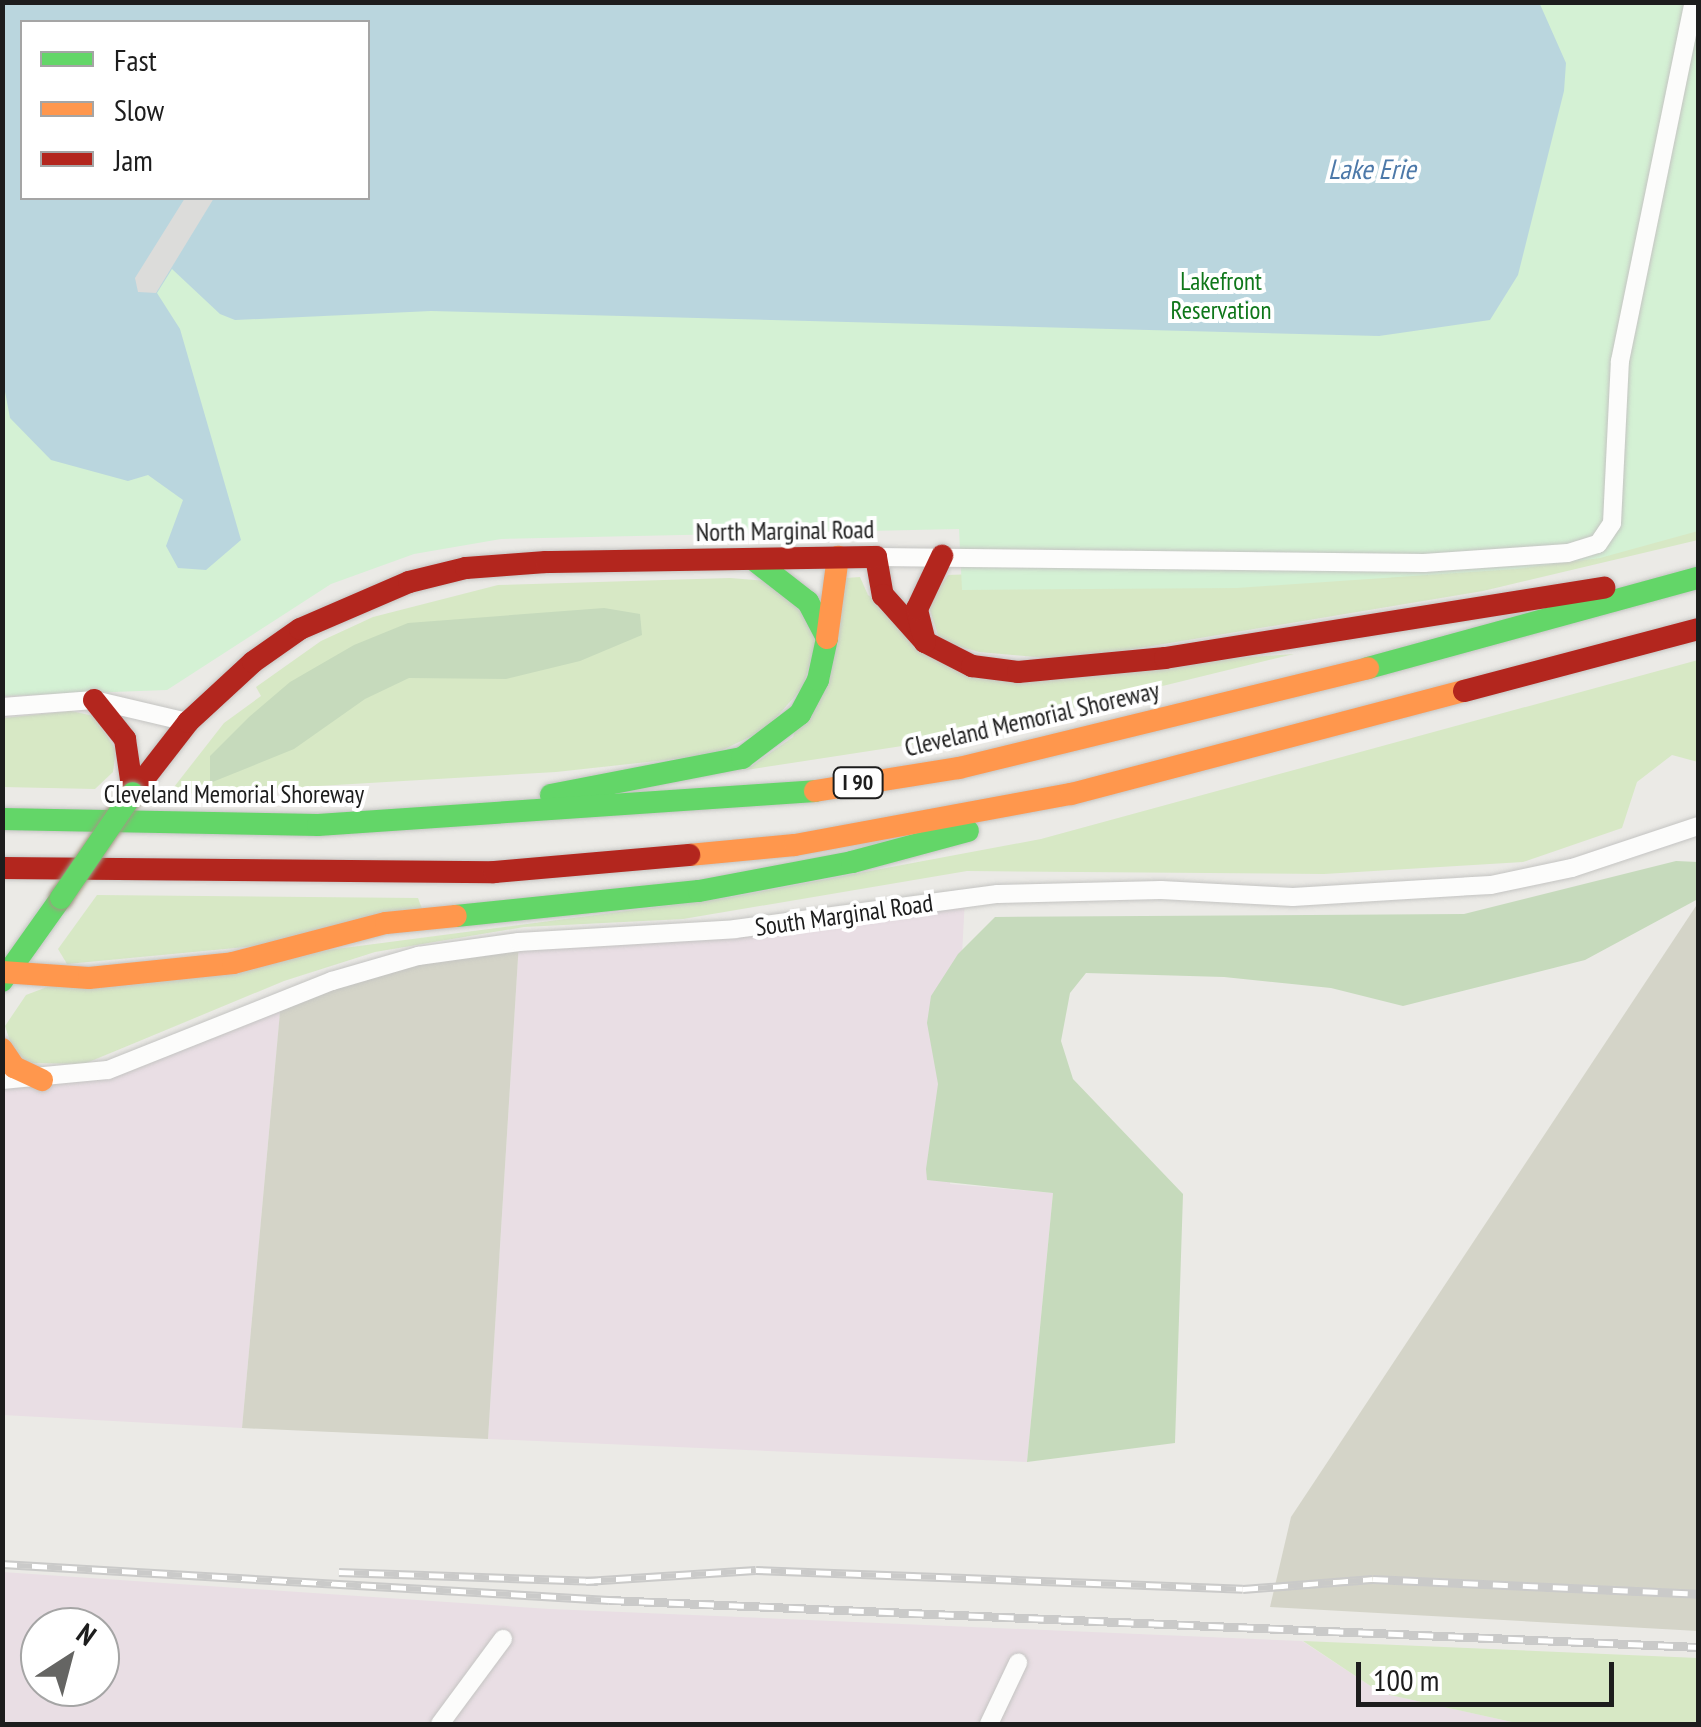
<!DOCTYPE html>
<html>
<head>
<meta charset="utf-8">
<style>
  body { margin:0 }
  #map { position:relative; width:1701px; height:1727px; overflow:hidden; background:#ebeae6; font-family:"PT Sans Narrow",sans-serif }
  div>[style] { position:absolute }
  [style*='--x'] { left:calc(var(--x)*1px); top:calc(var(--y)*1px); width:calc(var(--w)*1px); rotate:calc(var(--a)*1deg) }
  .industrial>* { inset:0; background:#e9dee4 }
  .construction>* { inset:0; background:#d4d4c8 }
  .grass>* { inset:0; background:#d7e8c5 }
  .forest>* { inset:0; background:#c6dabc }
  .park>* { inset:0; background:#d4f1d4 }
  .water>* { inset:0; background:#bad6de }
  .pier>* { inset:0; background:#dcdcda }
  .roads { filter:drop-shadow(0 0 2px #c4c4c2) drop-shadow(0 0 2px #c4c4c2) }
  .street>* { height:18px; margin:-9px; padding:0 9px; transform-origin:9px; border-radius:9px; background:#fcfcfb }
  .fast>* { height:22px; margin:-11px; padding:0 11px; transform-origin:11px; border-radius:11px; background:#63d668 }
  .slow>* { height:22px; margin:-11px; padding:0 11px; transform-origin:11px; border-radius:11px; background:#ff974d }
  .jam>* { height:22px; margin:-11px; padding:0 11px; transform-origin:11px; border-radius:11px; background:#b3261e }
  .rail>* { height:9px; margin-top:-4.5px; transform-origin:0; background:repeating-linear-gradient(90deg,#fff 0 15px,#cacac9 0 30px); box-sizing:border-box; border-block:2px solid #cacac9 }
  .bridges { filter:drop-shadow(0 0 2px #a19884) drop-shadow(0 0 2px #a19884) }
  .fast-bridge>* { height:22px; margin:-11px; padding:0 11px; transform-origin:11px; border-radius:11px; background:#63d668 }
  span { translate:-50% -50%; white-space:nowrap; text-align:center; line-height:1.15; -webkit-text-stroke:8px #fff; paint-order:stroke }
  .shield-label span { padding:2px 8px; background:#fff; border:2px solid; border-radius:8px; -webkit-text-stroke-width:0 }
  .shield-label { font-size:22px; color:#1d1d1d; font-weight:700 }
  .park-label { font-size:25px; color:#0f771a }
  .street-label { font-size:25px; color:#1d1d1d }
  .water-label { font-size:28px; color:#4d79a9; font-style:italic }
  .frame { position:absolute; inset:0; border:5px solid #1d1d1d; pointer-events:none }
  .legend { position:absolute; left:20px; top:20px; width:350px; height:180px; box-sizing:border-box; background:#fff; border:2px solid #a5a5a5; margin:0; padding:12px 18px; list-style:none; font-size:30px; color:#1d1d1d }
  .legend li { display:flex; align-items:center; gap:20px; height:50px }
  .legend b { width:50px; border:2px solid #a5a5a5 }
  .north { position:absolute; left:20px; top:1607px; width:100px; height:100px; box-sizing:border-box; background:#fff; border:2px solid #a5a5a5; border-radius:50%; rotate:36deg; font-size:28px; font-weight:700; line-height:40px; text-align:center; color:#1d1d1d }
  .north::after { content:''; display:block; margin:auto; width:35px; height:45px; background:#656563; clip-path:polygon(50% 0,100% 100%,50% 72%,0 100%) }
  .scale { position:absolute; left:1356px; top:1662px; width:258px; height:45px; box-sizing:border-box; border:5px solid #1d1d1d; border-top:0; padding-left:12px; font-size:30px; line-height:35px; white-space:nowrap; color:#1d1d1d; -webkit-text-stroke:8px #fff; paint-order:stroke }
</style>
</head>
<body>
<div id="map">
  <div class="industrial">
    <div style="clip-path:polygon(965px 898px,950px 1184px,1053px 1193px,1027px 1462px,488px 1439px,519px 942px)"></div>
    <div style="clip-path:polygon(281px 1001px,242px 1428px,3px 1415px,2px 1080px,73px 1077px)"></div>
    <div style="clip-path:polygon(evenodd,2px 1572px,550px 1609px,1302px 1641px,1381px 1693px,1521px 1724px,3px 1724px,2px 1572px,40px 1627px,100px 1627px,100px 1687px,40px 1687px,40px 1627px)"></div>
  </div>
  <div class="construction">
    <div style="clip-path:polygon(1698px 903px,1698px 1631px,1270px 1607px,1291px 1517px)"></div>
    <div style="clip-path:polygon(519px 942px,488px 1439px,242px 1428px,281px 1001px,332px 981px)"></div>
  </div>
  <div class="grass">
    <div style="clip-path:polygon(1698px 527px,1698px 540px,1483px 591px,1110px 653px,1047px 658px,979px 652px,940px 641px,928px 604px,948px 575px,1204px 565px)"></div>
    <div style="clip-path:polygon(860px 577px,868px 595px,976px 676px,1294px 654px,941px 740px,746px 770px,793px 737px,846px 578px)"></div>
    <div style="clip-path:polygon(730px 578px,767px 581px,797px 602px,816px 642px,803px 687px,766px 729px,712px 755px,556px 772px,182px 794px,174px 787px,224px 723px,261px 696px,256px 687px,321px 641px,373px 617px,498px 585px)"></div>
    <div style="clip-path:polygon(1698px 660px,1698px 762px,1672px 755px,1637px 782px,1622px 828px,1523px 862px,1324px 874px,967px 871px,683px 919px,524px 927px,375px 952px,284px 981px,84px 1064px,30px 1063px,14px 1053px,5px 1026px,26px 995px,47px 987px,726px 898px,1041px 839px)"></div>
    <div style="clip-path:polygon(71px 711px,94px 716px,116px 750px,113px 772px,95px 789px,3px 787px,3px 718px)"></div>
    <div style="clip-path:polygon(97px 895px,418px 898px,422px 909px,287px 943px,67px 964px,58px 949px)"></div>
    <div style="clip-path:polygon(1303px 1641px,1698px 1658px,1698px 1724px,1521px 1724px,1381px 1693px)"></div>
  </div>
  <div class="forest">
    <div style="clip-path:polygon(604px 608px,640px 614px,642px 635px,580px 661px,506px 679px,409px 678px,365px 699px,294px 749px,210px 783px,210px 756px,249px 717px,290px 682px,354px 645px,408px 623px)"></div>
    <div style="clip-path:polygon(1676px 861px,1698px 862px,1698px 899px,1585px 960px,1403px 1006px,1331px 988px,1224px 977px,1086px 973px,1070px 993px,1061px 1041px,1073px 1079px,1183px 1194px,1175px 1443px,1027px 1462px,1053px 1193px,927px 1180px,926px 1169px,938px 1084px,927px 1023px,931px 996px,958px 954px,995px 917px,1464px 914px)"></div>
  </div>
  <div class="park">
    <div style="clip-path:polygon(76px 3px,1698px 3px,1698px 531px,1600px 558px,1516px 569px,1237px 588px,962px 590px,959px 529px,501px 539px,414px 554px,331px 584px,167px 690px,3px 696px,2px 121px,22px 198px,368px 198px,368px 22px)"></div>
  </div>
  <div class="water">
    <div style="clip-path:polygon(evenodd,1539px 2px,1566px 63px,1564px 91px,1518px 275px,1490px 320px,1379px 336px,431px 311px,235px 320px,220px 314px,172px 269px,157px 293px,180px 329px,241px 540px,206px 570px,178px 568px,166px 546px,183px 500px,148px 475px,128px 481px,51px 460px,10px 418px,2px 376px,2px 3px,1539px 2px,22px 22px,368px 22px,368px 198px,22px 198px,22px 22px)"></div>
  </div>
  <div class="pier">
    <div style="clip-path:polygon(185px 198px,214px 198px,156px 293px,138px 292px,135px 278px)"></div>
  </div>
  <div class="roads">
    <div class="street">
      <div style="--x:876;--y:557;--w:548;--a:0.63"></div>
      <div style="--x:1424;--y:563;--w:144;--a:-4"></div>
      <div style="--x:1568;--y:553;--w:31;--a:-17"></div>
      <div style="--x:1598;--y:544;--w:25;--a:-56"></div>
      <div style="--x:1612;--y:523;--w:162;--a:-87.2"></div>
      <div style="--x:1620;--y:361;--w:367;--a:-78.4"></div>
      <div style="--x:2;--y:707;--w:92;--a:-4.4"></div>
      <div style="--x:94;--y:700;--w:97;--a:13.2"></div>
      <div style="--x:2;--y:1080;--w:106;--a:-5.4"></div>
      <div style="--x:108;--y:1070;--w:241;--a:-21.7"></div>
      <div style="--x:332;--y:981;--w:90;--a:-16.2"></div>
      <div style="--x:418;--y:956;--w:102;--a:-7.9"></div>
      <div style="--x:519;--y:942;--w:216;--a:-3.4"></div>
      <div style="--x:735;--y:929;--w:265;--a:-7.6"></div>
      <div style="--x:998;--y:894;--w:163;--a:-1.4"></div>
      <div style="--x:1161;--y:890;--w:132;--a:3"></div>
      <div style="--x:1293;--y:897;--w:198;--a:-3.5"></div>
      <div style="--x:1491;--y:885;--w:83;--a:-11.9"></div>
      <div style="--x:1572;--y:868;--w:133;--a:-18.4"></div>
      <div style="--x:440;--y:1724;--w:106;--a:-53.5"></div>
      <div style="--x:989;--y:1724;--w:68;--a:-64.6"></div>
    </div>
    <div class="fast">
      <div style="--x:1368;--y:668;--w:342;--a:-15.3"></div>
      <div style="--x:551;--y:795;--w:195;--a:-11"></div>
      <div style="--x:742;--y:758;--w:73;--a:-37.2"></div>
      <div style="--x:800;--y:714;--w:38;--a:-62"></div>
      <div style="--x:818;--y:680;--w:43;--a:-77.9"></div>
      <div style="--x:827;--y:638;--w:41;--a:-117.8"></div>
      <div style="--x:808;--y:602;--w:68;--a:-142.1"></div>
      <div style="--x:2;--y:819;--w:316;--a:1.1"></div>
      <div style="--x:318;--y:825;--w:498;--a:-3.9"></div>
      <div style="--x:456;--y:916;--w:244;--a:-5.9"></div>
      <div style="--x:699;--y:891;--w:156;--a:-10.7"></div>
      <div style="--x:852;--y:862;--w:120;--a:-15"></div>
      <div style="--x:2;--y:981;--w:102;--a:-54.6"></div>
    </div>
    <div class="slow">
      <div style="--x:827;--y:638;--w:82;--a:-82.3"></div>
      <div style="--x:815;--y:791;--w:146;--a:-9.1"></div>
      <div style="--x:959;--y:768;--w:421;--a:-13.7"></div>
      <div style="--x:689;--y:855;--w:106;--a:-5.4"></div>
      <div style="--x:795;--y:845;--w:281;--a:-10.5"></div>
      <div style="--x:1071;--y:794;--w:406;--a:-14.7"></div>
      <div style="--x:2;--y:972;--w:87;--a:3.9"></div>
      <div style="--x:89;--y:978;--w:145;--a:-5.9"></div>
      <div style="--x:233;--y:963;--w:158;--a:-14.7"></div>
      <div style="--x:386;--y:923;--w:70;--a:-5.7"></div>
      <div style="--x:2;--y:1049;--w:22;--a:56"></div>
      <div style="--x:14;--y:1067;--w:31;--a:25"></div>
    </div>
    <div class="jam">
      <div style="--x:876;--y:557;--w:39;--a:80"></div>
      <div style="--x:883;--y:595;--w:63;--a:48.2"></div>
      <div style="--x:925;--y:642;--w:53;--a:27.1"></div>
      <div style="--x:972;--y:666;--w:46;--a:7.4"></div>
      <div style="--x:1018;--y:672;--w:148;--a:-5.4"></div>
      <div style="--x:1165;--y:658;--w:445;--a:-9.1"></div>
      <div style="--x:925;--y:642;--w:34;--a:-104"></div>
      <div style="--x:917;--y:609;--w:59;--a:-64.7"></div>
      <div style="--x:1464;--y:691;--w:242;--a:-14.8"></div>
      <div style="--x:94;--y:700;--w:50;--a:51.5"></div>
      <div style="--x:125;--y:739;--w:55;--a:81.6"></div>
      <div style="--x:133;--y:793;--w:90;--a:-52.2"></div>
      <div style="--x:188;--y:722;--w:88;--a:-42.7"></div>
      <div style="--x:253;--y:662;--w:57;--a:-35.1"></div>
      <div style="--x:300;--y:629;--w:119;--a:-23.3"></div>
      <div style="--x:409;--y:582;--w:59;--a:-13.8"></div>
      <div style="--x:466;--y:568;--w:80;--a:-4.3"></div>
      <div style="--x:546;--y:562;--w:330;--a:-0.9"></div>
      <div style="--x:2;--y:868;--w:492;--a:0.5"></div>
      <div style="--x:494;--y:872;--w:196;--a:-5"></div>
    </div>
  </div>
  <div class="rail">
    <div style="--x:2;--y:1564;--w:608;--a:3.39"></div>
    <div style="--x:609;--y:1600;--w:1090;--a:2.47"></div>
    <div style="--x:339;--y:1572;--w:259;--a:2"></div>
    <div style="--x:586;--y:1581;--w:170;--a:-3.7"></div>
    <div style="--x:756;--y:1570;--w:487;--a:2.2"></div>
    <div style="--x:1243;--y:1589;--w:130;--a:-4.4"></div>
    <div style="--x:1373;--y:1579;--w:325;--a:2.6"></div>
  </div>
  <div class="bridges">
    <div class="fast-bridge">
      <div style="--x:61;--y:898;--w:127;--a:-55.6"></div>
    </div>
  </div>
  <div class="shield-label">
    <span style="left:858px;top:783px">I 90</span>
  </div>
  <div class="park-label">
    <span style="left:1221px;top:296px">Lakefront<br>Reservation</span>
  </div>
  <div class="street-label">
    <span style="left:785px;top:531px;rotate:-1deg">North Marginal Road</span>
    <span style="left:1032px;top:719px;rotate:-13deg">Cleveland Memorial Shoreway</span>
    <span style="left:234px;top:794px">Cleveland Memorial Shoreway</span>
    <span style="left:844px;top:915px;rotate:-8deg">South Marginal Road</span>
  </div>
  <div class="water-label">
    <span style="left:1372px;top:169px">Lake Erie</span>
  </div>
  <div class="frame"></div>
  <ul class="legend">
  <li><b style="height:12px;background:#63d668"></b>Fast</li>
  <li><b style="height:12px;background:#ff974d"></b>Slow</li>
  <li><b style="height:12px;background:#b3261e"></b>Jam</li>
  </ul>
  <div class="north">N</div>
  <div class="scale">100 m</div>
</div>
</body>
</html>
